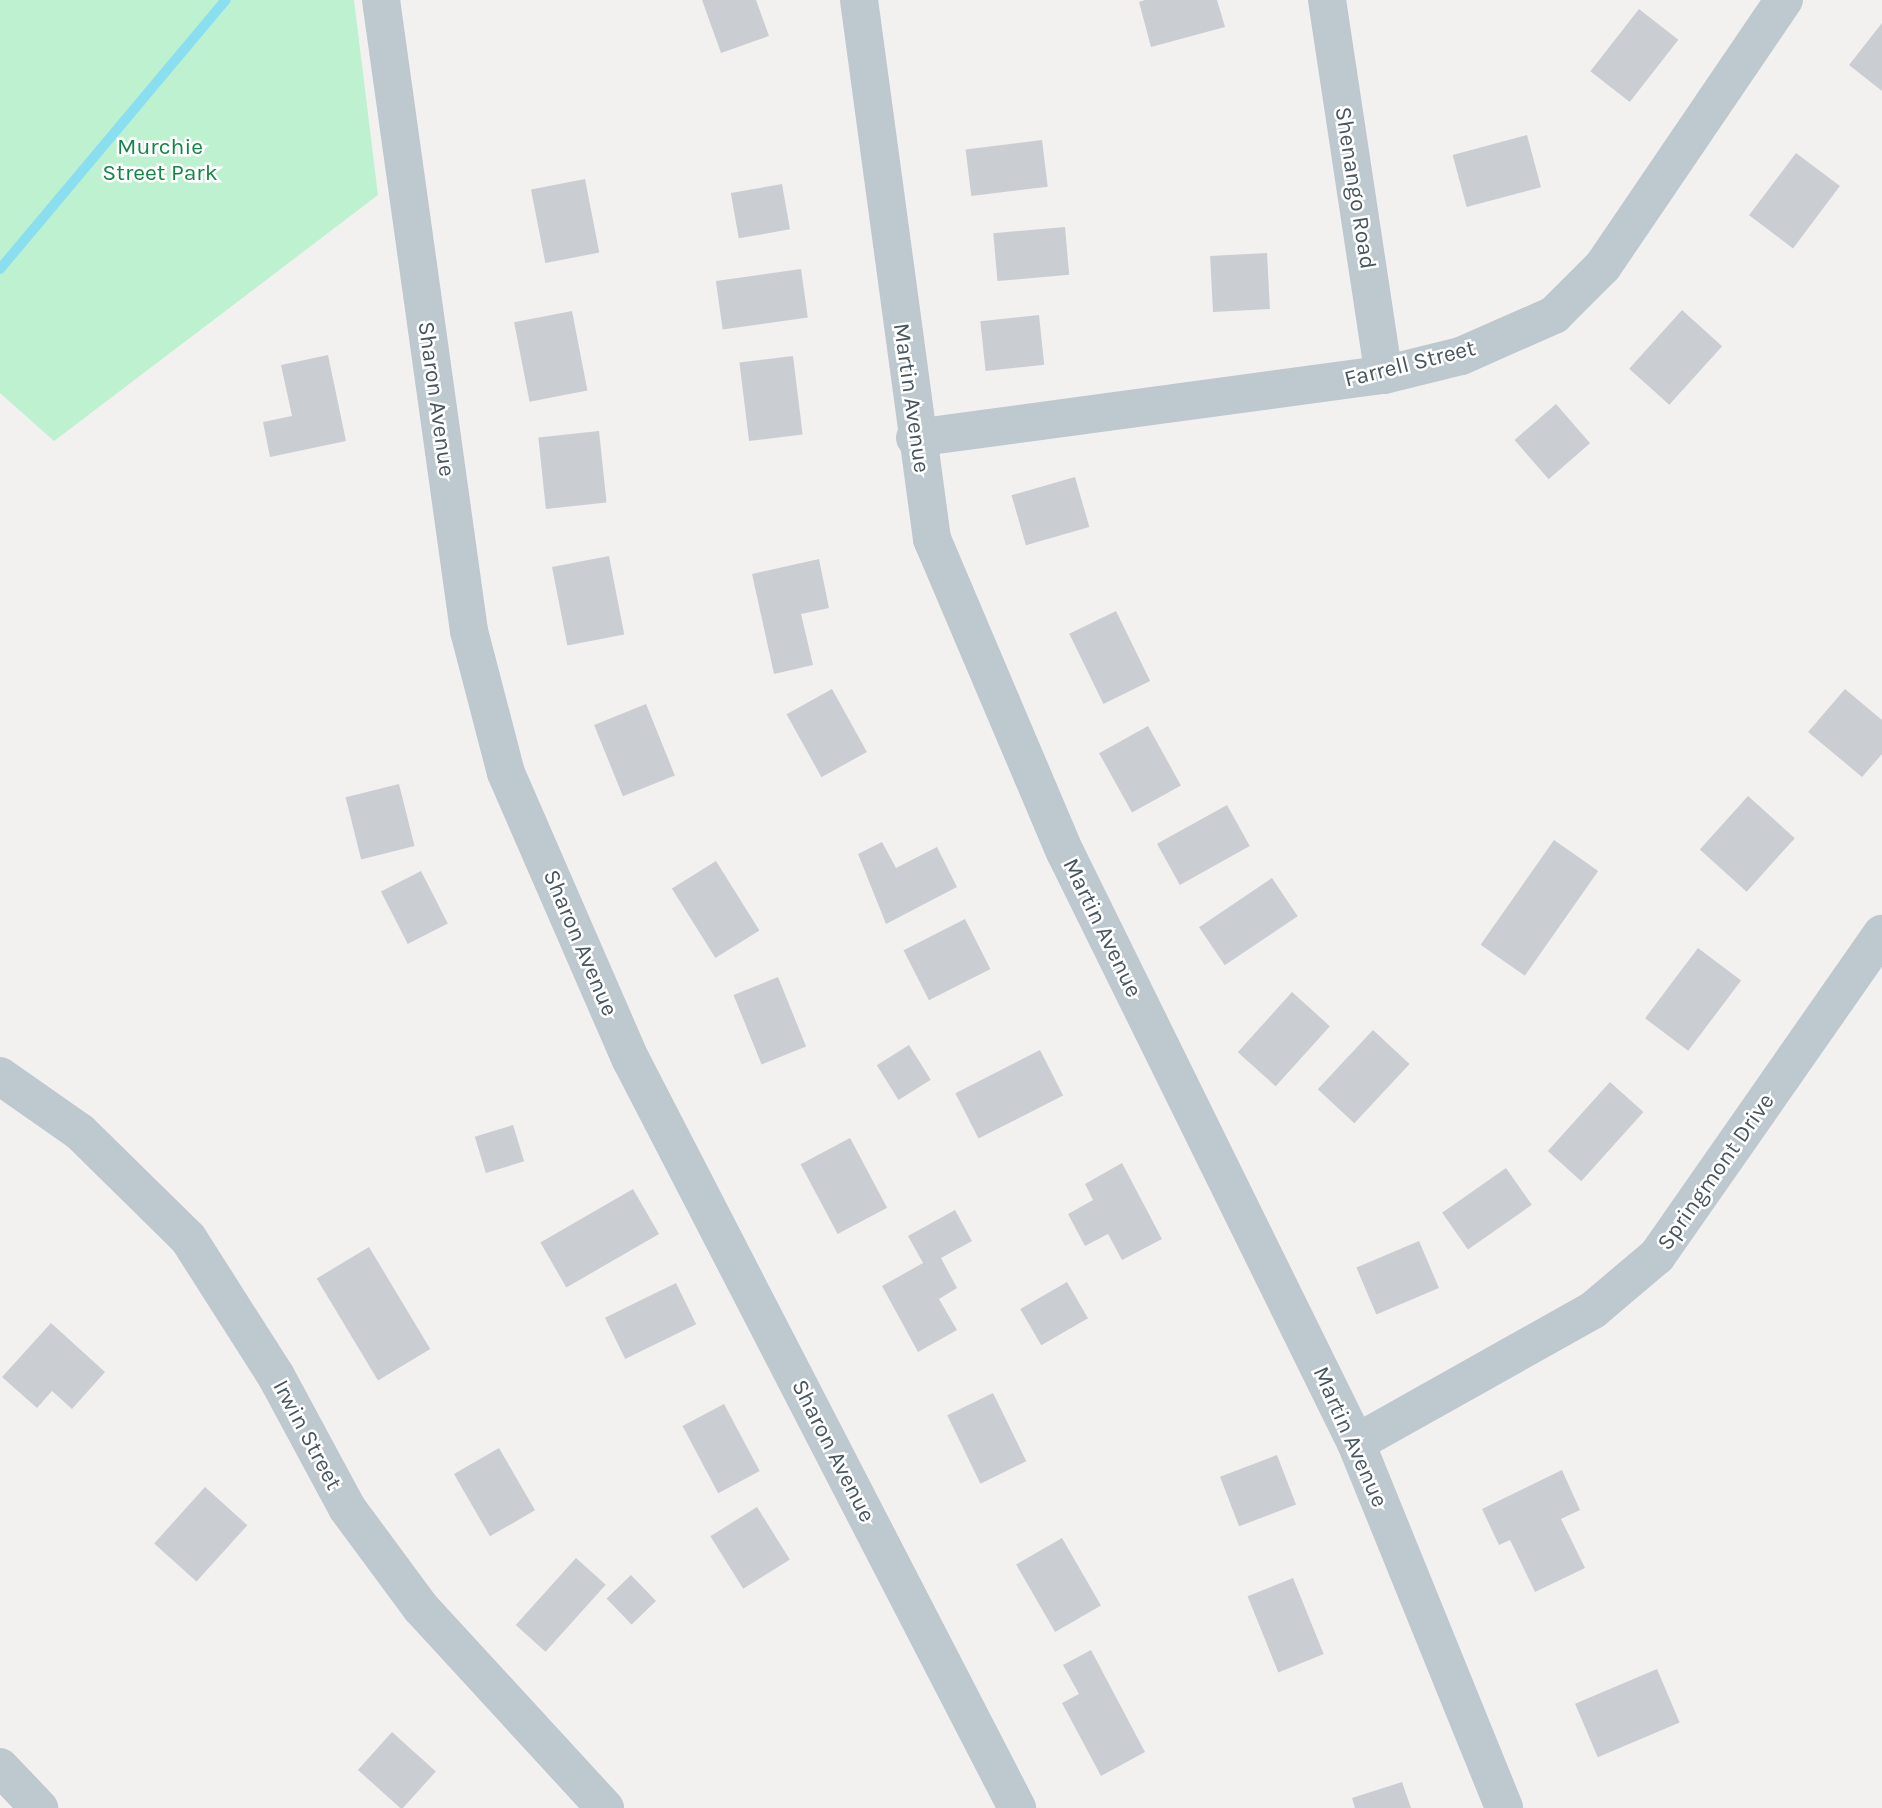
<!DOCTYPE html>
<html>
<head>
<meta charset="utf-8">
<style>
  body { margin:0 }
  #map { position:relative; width:1882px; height:1808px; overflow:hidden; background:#f3f0f0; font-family:Karla,sans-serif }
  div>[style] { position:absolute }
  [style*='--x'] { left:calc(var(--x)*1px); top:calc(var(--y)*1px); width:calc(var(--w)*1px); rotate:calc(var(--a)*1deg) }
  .green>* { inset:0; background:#bef1cf }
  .stream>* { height:10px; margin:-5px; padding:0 5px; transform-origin:5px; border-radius:5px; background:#89dfef }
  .building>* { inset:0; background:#caced3; transform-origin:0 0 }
  .minor>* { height:38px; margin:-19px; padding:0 19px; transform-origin:19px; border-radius:19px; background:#bdc8cf }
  span { translate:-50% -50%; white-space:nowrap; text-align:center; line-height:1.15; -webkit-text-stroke:5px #fff; paint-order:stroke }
  .park-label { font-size:23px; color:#148447 }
  .street-label { font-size:23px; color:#47555e }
</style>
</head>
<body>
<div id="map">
  <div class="green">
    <div style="clip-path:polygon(0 0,354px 0,378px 195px,54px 441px,0 393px)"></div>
  </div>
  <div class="stream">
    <div style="--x:0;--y:269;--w:351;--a:-50"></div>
  </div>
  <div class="building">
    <div style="clip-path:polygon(702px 0,756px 0,769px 36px,721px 53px)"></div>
    <div style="clip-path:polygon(1145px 0,1217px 0,1225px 27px,1151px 47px,1139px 2px)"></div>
    <div style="left:1639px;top:9px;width:50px;height:79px;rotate:38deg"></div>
    <div style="clip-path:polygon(1882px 23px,1882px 91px,1849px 65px)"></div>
    <div style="left:1527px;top:135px;width:54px;height:77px;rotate:75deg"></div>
    <div style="left:1042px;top:140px;width:47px;height:77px;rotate:83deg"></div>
    <div style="left:1796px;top:153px;width:55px;height:78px;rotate:37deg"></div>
    <div style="left:585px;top:179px;width:75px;height:55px;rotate:79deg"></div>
    <div style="left:782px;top:184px;width:46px;height:52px;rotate:80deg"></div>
    <div style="left:1065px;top:227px;width:48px;height:72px;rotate:85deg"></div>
    <div style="left:1267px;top:253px;width:56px;height:57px;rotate:87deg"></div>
    <div style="left:801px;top:269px;width:49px;height:86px;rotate:82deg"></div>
    <div style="left:1682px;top:310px;width:54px;height:79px;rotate:42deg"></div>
    <div style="left:572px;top:311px;width:81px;height:59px;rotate:79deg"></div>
    <div style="left:1039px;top:315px;width:50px;height:59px;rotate:84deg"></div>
    <div style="clip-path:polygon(328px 355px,346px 441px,270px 457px,263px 422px,292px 416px,281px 365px)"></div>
    <div style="left:793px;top:356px;width:79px;height:54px;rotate:83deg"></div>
    <div style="left:1556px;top:404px;width:52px;height:55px;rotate:49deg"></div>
    <div style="left:599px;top:431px;width:72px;height:61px;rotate:84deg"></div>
    <div style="left:1075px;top:477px;width:52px;height:66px;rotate:74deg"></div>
    <div style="left:609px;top:556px;width:80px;height:58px;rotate:79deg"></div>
    <div style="clip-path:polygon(819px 559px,829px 608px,801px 614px,813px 665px,774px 674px,752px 574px)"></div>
    <div style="left:1116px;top:611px;width:78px;height:52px;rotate:64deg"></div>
    <div style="left:832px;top:689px;width:72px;height:52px;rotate:61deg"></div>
    <div style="clip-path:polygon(1845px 689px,1882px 720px,1882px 754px,1862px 777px,1808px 732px)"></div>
    <div style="left:646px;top:704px;width:77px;height:56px;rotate:68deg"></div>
    <div style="left:1148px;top:726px;width:68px;height:56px;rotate:61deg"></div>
    <div style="left:399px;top:784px;width:64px;height:55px;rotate:76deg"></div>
    <div style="left:1748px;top:796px;width:63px;height:72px;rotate:42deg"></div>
    <div style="left:1227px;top:805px;width:47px;height:80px;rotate:61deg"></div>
    <div style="left:1554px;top:840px;width:54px;height:128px;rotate:35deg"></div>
    <div style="clip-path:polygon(882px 842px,896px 868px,937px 847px,957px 887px,886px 924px,858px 854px)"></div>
    <div style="left:716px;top:861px;width:82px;height:52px;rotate:58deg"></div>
    <div style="left:421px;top:871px;width:59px;height:45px;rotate:63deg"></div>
    <div style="left:1272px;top:878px;width:46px;height:88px;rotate:56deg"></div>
    <div style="left:965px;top:919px;width:56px;height:69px;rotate:63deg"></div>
    <div style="left:1698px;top:948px;width:54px;height:88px;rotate:37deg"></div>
    <div style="left:778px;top:977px;width:75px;height:48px;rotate:68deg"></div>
    <div style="left:1292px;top:992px;width:51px;height:81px;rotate:42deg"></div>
    <div style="left:1373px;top:1030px;width:50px;height:81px;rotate:43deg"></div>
    <div style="left:909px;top:1045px;width:41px;height:38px;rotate:58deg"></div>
    <div style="left:1040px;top:1050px;width:51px;height:95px;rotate:63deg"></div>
    <div style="left:1610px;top:1082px;width:45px;height:93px;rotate:42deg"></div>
    <div style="left:513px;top:1125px;width:38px;height:40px;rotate:73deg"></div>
    <div style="left:850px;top:1138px;width:79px;height:56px;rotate:62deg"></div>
    <div style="clip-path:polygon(1122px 1163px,1162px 1239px,1122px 1260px,1108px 1234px,1085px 1246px,1068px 1214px,1093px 1200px,1085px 1184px)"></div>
    <div style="left:1506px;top:1168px;width:45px;height:78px;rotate:55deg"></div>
    <div style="left:633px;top:1189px;width:52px;height:107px;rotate:60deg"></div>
    <div style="clip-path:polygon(955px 1210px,972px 1241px,941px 1258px,957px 1288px,939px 1299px,957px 1330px,918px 1352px,882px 1286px,923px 1263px,908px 1236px)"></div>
    <div style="left:1419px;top:1241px;width:51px;height:68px;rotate:67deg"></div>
    <div style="left:369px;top:1247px;width:119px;height:61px;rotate:59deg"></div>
    <div style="left:1067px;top:1282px;width:42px;height:54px;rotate:60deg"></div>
    <div style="left:676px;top:1283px;width:46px;height:79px;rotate:64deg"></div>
    <div style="clip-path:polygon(51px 1323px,105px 1372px,72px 1409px,52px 1391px,37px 1408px,2px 1377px)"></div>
    <div style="left:993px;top:1393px;width:76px;height:51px;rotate:64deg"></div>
    <div style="left:724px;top:1404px;width:76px;height:47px;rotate:62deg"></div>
    <div style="left:499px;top:1448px;width:72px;height:52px;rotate:60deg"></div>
    <div style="left:1277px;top:1455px;width:53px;height:61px;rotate:69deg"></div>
    <div style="clip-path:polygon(1562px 1470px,1580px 1510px,1561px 1519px,1585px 1568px,1535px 1592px,1510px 1540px,1499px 1545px,1482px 1509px)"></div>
    <div style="left:205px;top:1487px;width:57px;height:76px;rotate:42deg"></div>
    <div style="left:757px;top:1507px;width:62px;height:55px;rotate:58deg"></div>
    <div style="left:1062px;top:1538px;width:78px;height:53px;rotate:60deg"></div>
    <div style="left:576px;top:1558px;width:40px;height:90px;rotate:42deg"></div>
    <div style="left:631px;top:1575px;width:36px;height:34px;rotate:46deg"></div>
    <div style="left:1293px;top:1578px;width:82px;height:49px;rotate:68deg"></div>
    <div style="clip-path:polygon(1091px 1650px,1145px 1752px,1101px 1776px,1062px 1703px,1079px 1694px,1063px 1665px)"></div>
    <div style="left:1657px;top:1669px;width:58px;height:89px;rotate:67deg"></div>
    <div style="left:392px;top:1732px;width:59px;height:51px;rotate:42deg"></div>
    <div style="clip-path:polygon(1402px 1782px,1411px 1808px,1355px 1808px,1352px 1798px)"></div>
  </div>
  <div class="minor">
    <div style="--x:381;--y:0;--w:637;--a:82.06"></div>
    <div style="--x:469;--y:631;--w:147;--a:75.4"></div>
    <div style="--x:506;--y:773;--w:313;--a:66.5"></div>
    <div style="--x:631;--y:1060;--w:842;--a:62.7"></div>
    <div style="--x:859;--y:0;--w:544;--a:82.29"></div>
    <div style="--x:932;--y:539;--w:340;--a:67"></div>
    <div style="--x:1065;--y:852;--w:659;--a:63.79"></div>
    <div style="--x:1356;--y:1443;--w:394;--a:67.9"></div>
    <div style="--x:1327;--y:0;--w:379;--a:81.4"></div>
    <div style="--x:915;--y:438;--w:473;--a:-7.7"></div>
    <div style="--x:1384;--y:375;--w:79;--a:-13.9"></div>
    <div style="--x:1461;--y:356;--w:102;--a:-23.8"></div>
    <div style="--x:1554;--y:315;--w:69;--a:-45"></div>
    <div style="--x:1603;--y:266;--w:322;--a:-55.8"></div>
    <div style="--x:0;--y:1076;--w:98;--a:35"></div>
    <div style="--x:80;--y:1132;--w:151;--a:44.5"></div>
    <div style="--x:188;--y:1238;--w:164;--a:57.5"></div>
    <div style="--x:276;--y:1376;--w:150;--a:61.7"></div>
    <div style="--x:347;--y:1508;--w:124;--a:53.5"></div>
    <div style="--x:421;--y:1608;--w:272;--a:47.4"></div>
    <div style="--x:1356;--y:1443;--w:272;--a:-29.3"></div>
    <div style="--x:1593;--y:1310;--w:84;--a:-40.2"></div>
    <div style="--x:1657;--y:1256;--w:393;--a:-55.1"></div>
    <div style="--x:0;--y:1767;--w:57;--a:46.4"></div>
  </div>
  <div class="park-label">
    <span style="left:160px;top:160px">Murchie<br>Street Park</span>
  </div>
  <div class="street-label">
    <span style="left:1355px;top:188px;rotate:81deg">Shenango Road</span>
    <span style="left:1410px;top:364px;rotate:-14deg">Farrell Street</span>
    <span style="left:911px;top:398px;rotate:82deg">Martin Avenue</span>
    <span style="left:436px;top:399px;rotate:82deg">Sharon Avenue</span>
    <span style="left:1102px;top:928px;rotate:64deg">Martin Avenue</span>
    <span style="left:580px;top:943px;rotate:67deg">Sharon Avenue</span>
    <span style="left:1716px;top:1172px;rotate:-55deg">Springmont Drive</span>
    <span style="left:307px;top:1435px;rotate:62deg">Irwin Street</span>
    <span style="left:1350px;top:1437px;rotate:66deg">Martin Avenue</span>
    <span style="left:833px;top:1451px;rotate:63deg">Sharon Avenue</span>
  </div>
</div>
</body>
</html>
